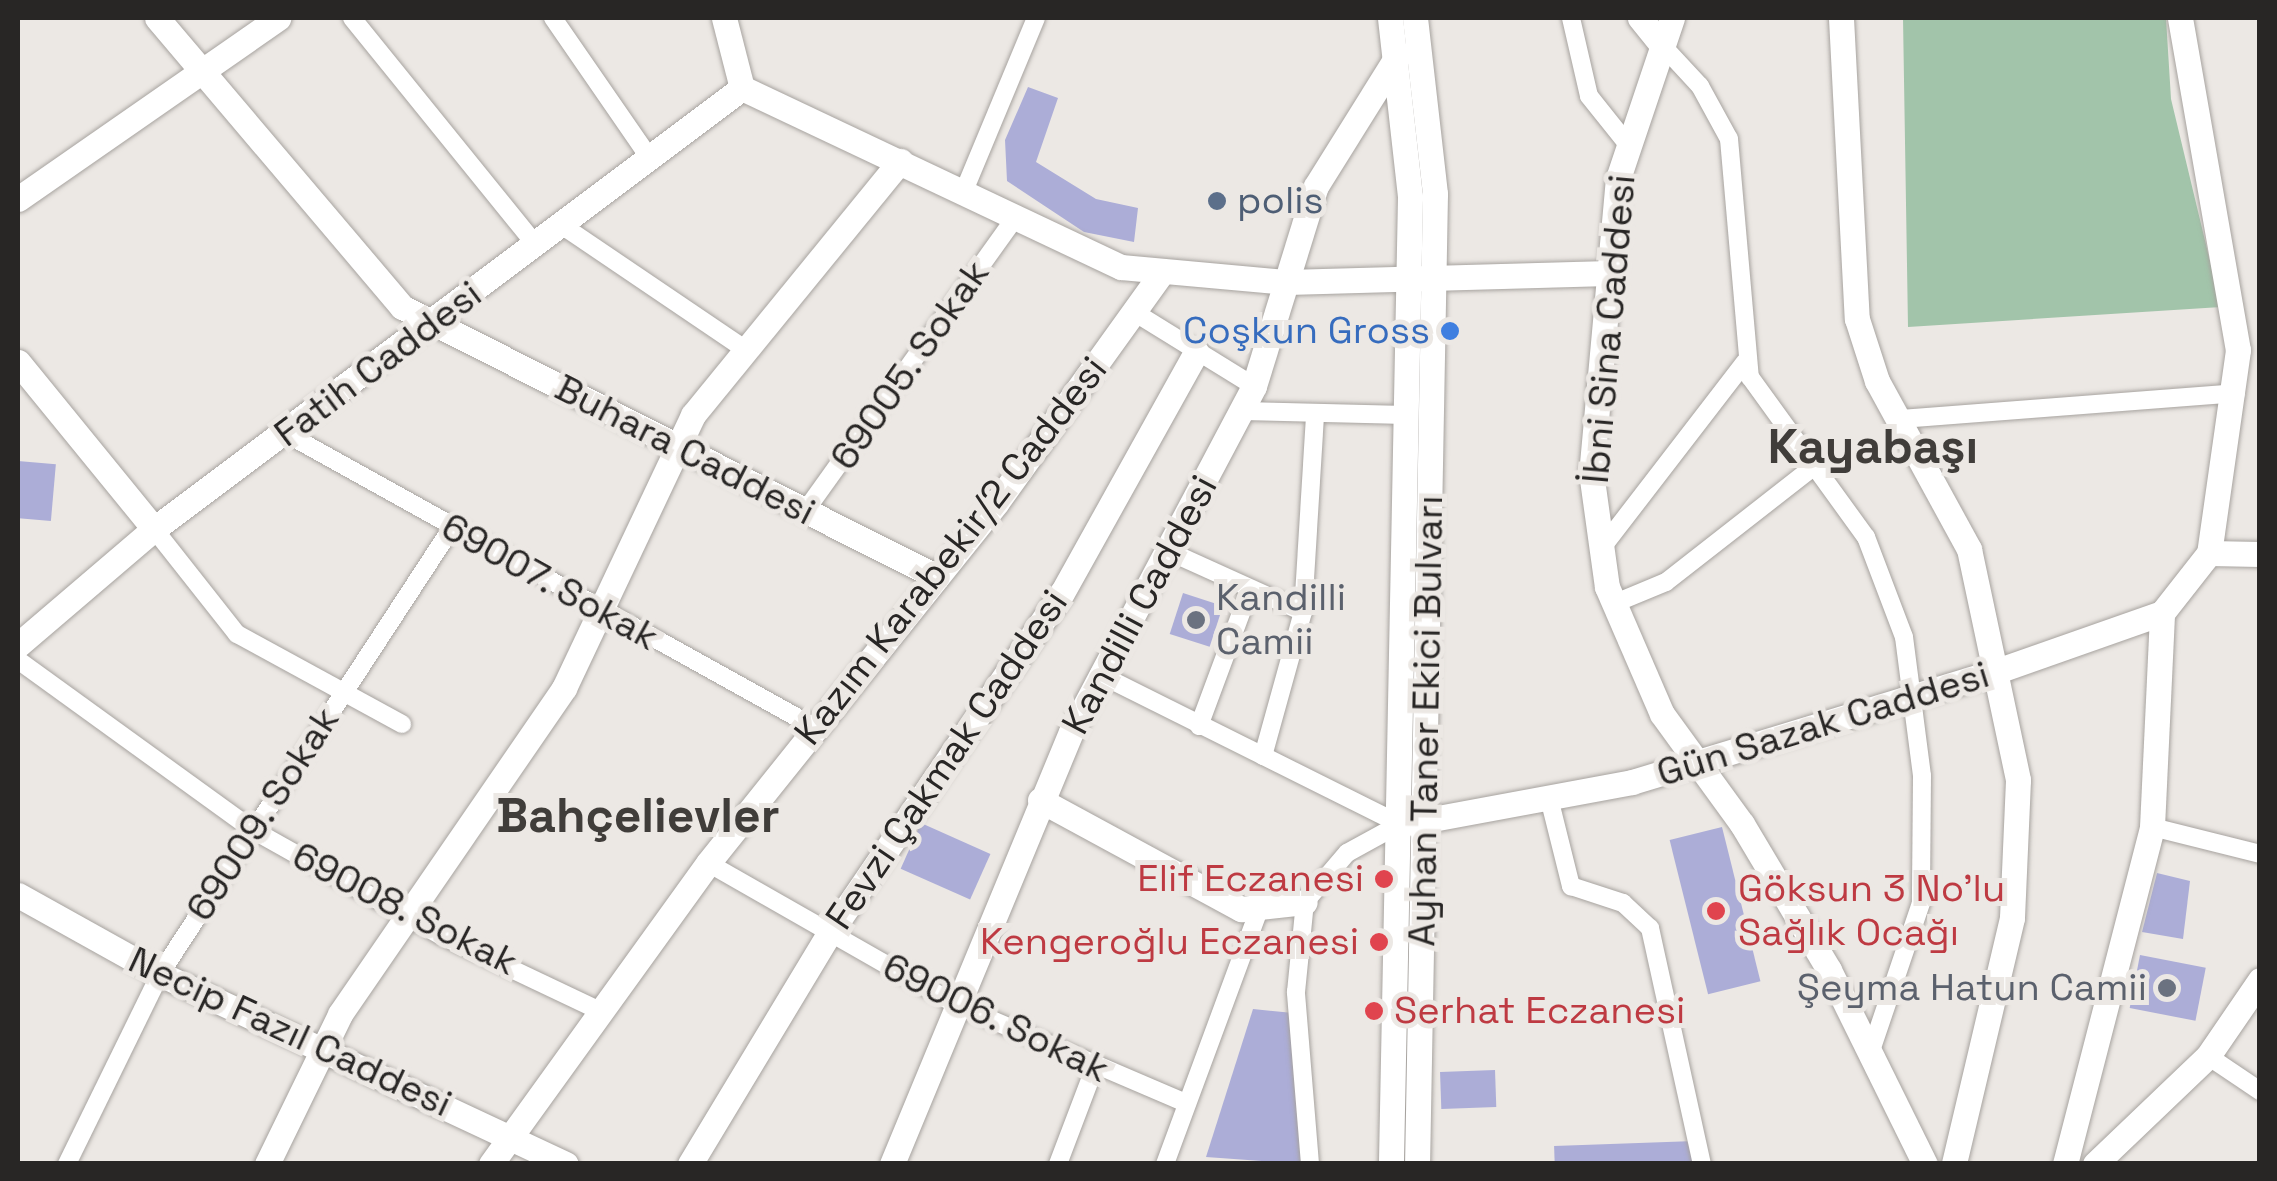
<!DOCTYPE html>
<html>
<head>
<meta charset="utf-8">
<style>
  body { margin:0 }
  #map { position:relative; width:2277px; height:1181px; overflow:hidden; background:#ece8e4; font-family:"Space Grotesk",sans-serif }
  div>[style] { position:absolute }
  [style*='--x'] { left:calc(var(--x)*1px); top:calc(var(--y)*1px); width:calc(var(--w)*1px); rotate:calc(var(--a)*1deg) }
  .green>* { inset:0; background:#a2c4aa }
  .building>* { inset:0; background:#acadd7; transform-origin:0 0 }
  .roads { filter:drop-shadow(0 0 2px #a7a39f) drop-shadow(0 0 2px #a7a39f) }
  .street>* { height:18px; margin:-9px; padding:0 9px; transform-origin:9px; border-radius:9px; background:#fff }
  .secondary>* { height:25px; margin:-12.5px; padding:0 12.5px; transform-origin:12.5px; border-radius:12.5px; background:#fff }
  .dots>* { width:28px; height:28px; translate:-50% -50%; box-sizing:border-box; border:5px solid #ece8e4; border-radius:50% }
  span { translate:-50% -50%; white-space:nowrap; text-align:center; line-height:1.15; -webkit-text-stroke:10px #ece8e4; paint-order:stroke }
  .service-label { font-size:38px; color:#4e5e75 }
  .left { translate:0 -50%; text-align:left }
  .street-label { font-size:38px; color:#282625 }
  .shop-label { font-size:38px; color:#366cbe }
  .right { translate:-100% -50%; text-align:right }
  .worship-label { font-size:38px; color:#5b616d }
  .health-label { font-size:38px; color:#be3a42 }
  .district-label { font-size:48px; color:#403d3a; font-weight:700 }
  .frame { position:absolute; inset:0; border:20px solid #282625; pointer-events:none }
</style>
</head>
<body>
<div id="map">
  <div class="green">
    <div style="clip-path:polygon(1903px 18px,2166px 18px,2171px 99px,2221px 307px,1908px 327px)"></div>
  </div>
  <div class="building">
    <div style="clip-path:polygon(1028px 87px,1058px 98px,1036px 162px,1096px 199px,1138px 208px,1134px 242px,1084px 232px,1007px 181px,1005px 140px)"></div>
    <div style="left:18px;top:461px;width:38px;height:57px;rotate:5deg"></div>
    <div style="left:1183px;top:593px;width:42px;height:43px;rotate:18deg"></div>
    <div style="left:921px;top:823px;width:76px;height:50px;rotate:24deg"></div>
    <div style="left:1722px;top:827px;width:159px;height:54px;rotate:76deg"></div>
    <div style="clip-path:polygon(2157px 873px,2190px 881px,2183px 939px,2142px 932px)"></div>
    <div style="left:2140px;top:955px;width:67px;height:54px;rotate:11deg"></div>
    <div style="clip-path:polygon(1253px 1009px,1293px 1013px,1304px 1164px,1206px 1157px)"></div>
    <div style="left:1495px;top:1070px;width:37px;height:55px;rotate:88deg"></div>
    <div style="left:1695px;top:1141px;width:23px;height:141px;rotate:88deg"></div>
  </div>
  <div class="roads">
    <div class="street">
      <div style="--x:352;--y:18;--w:292;--a:51"></div>
      <div style="--x:553;--y:18;--w:173;--a:55.4"></div>
      <div style="--x:1571;--y:18;--w:80;--a:77"></div>
      <div style="--x:1589;--y:96;--w:58;--a:51.3"></div>
      <div style="--x:1662;--y:45;--w:56;--a:47.2"></div>
      <div style="--x:1700;--y:86;--w:60;--a:61.3"></div>
      <div style="--x:1729;--y:139;--w:239;--a:85"></div>
      <div style="--x:1750;--y:377;--w:198;--a:54.1"></div>
      <div style="--x:1866;--y:537;--w:107;--a:69.2"></div>
      <div style="--x:1904;--y:637;--w:140;--a:82.6"></div>
      <div style="--x:1922;--y:776;--w:127;--a:90.5"></div>
      <div style="--x:1921;--y:903;--w:153;--a:108.7"></div>
      <div style="--x:964;--y:191;--w:187;--a:-67.4"></div>
      <div style="--x:563;--y:226;--w:221;--a:34.1"></div>
      <div style="--x:1134;--y:312;--w:141;--a:31.7"></div>
      <div style="--x:1242;--y:411;--w:165;--a:1.4"></div>
      <div style="--x:1900;--y:419;--w:337;--a:-4.4"></div>
      <div style="--x:287;--y:434;--w:605;--a:29.06"></div>
      <div style="--x:806;--y:510;--w:358;--a:-54.4"></div>
      <div style="--x:154;--y:529;--w:134;--a:51.7"></div>
      <div style="--x:237;--y:634;--w:188;--a:28.6"></div>
      <div style="--x:1601;--y:549;--w:236;--a:-52.4"></div>
      <div style="--x:1168;--y:551;--w:148;--a:24.3"></div>
      <div style="--x:1613;--y:604;--w:57;--a:-22.5"></div>
      <div style="--x:1666;--y:582;--w:187;--a:-38"></div>
      <div style="--x:18;--y:660;--w:290;--a:35.9"></div>
      <div style="--x:253;--y:830;--w:217;--a:29.3"></div>
      <div style="--x:442;--y:936;--w:175;--a:25.4"></div>
      <div style="--x:1099;--y:674;--w:336;--a:26.5"></div>
      <div style="--x:1199;--y:726;--w:146;--a:-69.6"></div>
      <div style="--x:1263;--y:756;--w:149;--a:-74.5"></div>
      <div style="--x:1303;--y:612;--w:199;--a:-86.5"></div>
      <div style="--x:1550;--y:802;--w:87;--a:76"></div>
      <div style="--x:1571;--y:886;--w:55;--a:18.1"></div>
      <div style="--x:1623;--y:903;--w:37;--a:43"></div>
      <div style="--x:1650;--y:928;--w:242;--a:77.6"></div>
      <div style="--x:2152;--y:827;--w:111;--a:14"></div>
      <div style="--x:708;--y:863;--w:287;--a:29.7"></div>
      <div style="--x:957;--y:1005;--w:249;--a:23.2"></div>
      <div style="--x:2208;--y:1056;--w:63;--a:33.9"></div>
      <div style="--x:67;--y:1164;--w:212;--a:-63.9"></div>
      <div style="--x:160;--y:974;--w:532;--a:-56.82"></div>
      <div style="--x:1058;--y:1164;--w:102;--a:-69.2"></div>
      <div style="--x:1165;--y:1164;--w:269;--a:-69.7"></div>
      <div style="--x:1310;--y:1164;--w:173;--a:-94.7"></div>
      <div style="--x:1296;--y:992;--w:90;--a:-84.3"></div>
      <div style="--x:1305;--y:902;--w:65;--a:-49.4"></div>
      <div style="--x:1347;--y:853;--w:60;--a:-28.7"></div>
    </div>
    <div class="secondary">
      <div style="--x:157;--y:18;--w:379;--a:49.7"></div>
      <div style="--x:402;--y:307;--w:599;--a:26.78"></div>
      <div style="--x:724;--y:18;--w:72;--a:75.6"></div>
      <div style="--x:742;--y:88;--w:419;--a:25.3"></div>
      <div style="--x:1121;--y:267;--w:167;--a:5.2"></div>
      <div style="--x:1287;--y:282;--w:322;--a:-1.6"></div>
      <div style="--x:1390;--y:18;--w:180;--a:83.6"></div>
      <div style="--x:1410;--y:197;--w:967;--a:91.13"></div>
      <div style="--x:1415;--y:18;--w:177;--a:83.5"></div>
      <div style="--x:1435;--y:194;--w:970;--a:91.06"></div>
      <div style="--x:1640;--y:18;--w:35;--a:51"></div>
      <div style="--x:1672;--y:18;--w:169;--a:108.6"></div>
      <div style="--x:1618;--y:178;--w:295;--a:95.2"></div>
      <div style="--x:1591;--y:472;--w:116;--a:82.1"></div>
      <div style="--x:1607;--y:587;--w:138;--a:66.6"></div>
      <div style="--x:1662;--y:714;--w:136;--a:54"></div>
      <div style="--x:1742;--y:824;--w:170;--a:59.2"></div>
      <div style="--x:1829;--y:970;--w:216;--a:63.7"></div>
      <div style="--x:1841;--y:18;--w:301;--a:87"></div>
      <div style="--x:1857;--y:319;--w:65;--a:72.1"></div>
      <div style="--x:1877;--y:381;--w:192;--a:61.3"></div>
      <div style="--x:1969;--y:549;--w:236;--a:78"></div>
      <div style="--x:2018;--y:780;--w:138;--a:92.5"></div>
      <div style="--x:2012;--y:918;--w:253;--a:103.3"></div>
      <div style="--x:2180;--y:18;--w:337;--a:80.1"></div>
      <div style="--x:2238;--y:350;--w:205;--a:98.1"></div>
      <div style="--x:18;--y:199;--w:317;--a:-34.8"></div>
      <div style="--x:18;--y:362;--w:215;--a:50.8"></div>
      <div style="--x:18;--y:645;--w:179;--a:-40.5"></div>
      <div style="--x:154;--y:529;--w:735;--a:-36.87"></div>
      <div style="--x:1040;--y:800;--w:229;--a:28.5"></div>
      <div style="--x:1241;--y:909;--w:64;--a:-6.2"></div>
      <div style="--x:1411;--y:823;--w:225;--a:-10.5"></div>
      <div style="--x:1632;--y:782;--w:382;--a:-16.9"></div>
      <div style="--x:1997;--y:671;--w:175;--a:-19.4"></div>
      <div style="--x:2162;--y:613;--w:76;--a:-51.9"></div>
      <div style="--x:2209;--y:553;--w:51;--a:1.1"></div>
      <div style="--x:18;--y:895;--w:162;--a:29.1"></div>
      <div style="--x:160;--y:974;--w:448;--a:25.1"></div>
      <div style="--x:267;--y:1164;--w:167;--a:-64"></div>
      <div style="--x:340;--y:1014;--w:396;--a:-55.5"></div>
      <div style="--x:564;--y:688;--w:302;--a:-64.7"></div>
      <div style="--x:693;--y:415;--w:328;--a:-50.8"></div>
      <div style="--x:491;--y:1164;--w:371;--a:-54.2"></div>
      <div style="--x:708;--y:863;--w:462;--a:-51.3"></div>
      <div style="--x:997;--y:502;--w:281;--a:-54.3"></div>
      <div style="--x:690;--y:1164;--w:269;--a:-58.9"></div>
      <div style="--x:829;--y:934;--w:413;--a:-55.7"></div>
      <div style="--x:1062;--y:593;--w:276;--a:-60.9"></div>
      <div style="--x:892;--y:1164;--w:468;--a:-67.5"></div>
      <div style="--x:1071;--y:732;--w:391;--a:-62.1"></div>
      <div style="--x:1254;--y:386;--w:209;--a:-72.8"></div>
      <div style="--x:1316;--y:186;--w:155;--a:-58"></div>
      <div style="--x:2065;--y:1164;--w:348;--a:-75.5"></div>
      <div style="--x:2152;--y:827;--w:214;--a:-87.3"></div>
      <div style="--x:2095;--y:1164;--w:156;--a:-43.7"></div>
      <div style="--x:2208;--y:1056;--w:92;--a:-55.6"></div>
    </div>
  </div>
  <div class="dots">
    <div style="left:1217px;top:201px;background:#5c6f8a"></div>
    <div style="left:1450px;top:331px;background:#3f7fe0"></div>
    <div style="left:1196px;top:620px;background:#6b7280"></div>
    <div style="left:1384px;top:879px;background:#e0444e"></div>
    <div style="left:1716px;top:911px;background:#e0444e"></div>
    <div style="left:1379px;top:942px;background:#e0444e"></div>
    <div style="left:2167px;top:988px;background:#6b7280"></div>
    <div style="left:1374px;top:1011px;background:#e0444e"></div>
  </div>
  <div class="service-label">
    <span class="left" style="left:1237px;top:201px">polis</span>
  </div>
  <div class="street-label">
    <span style="left:1609px;top:329px;rotate:-85deg">İbni Sina Caddesi</span>
    <span style="left:378px;top:364px;rotate:-37deg">Fatih Caddesi</span>
    <span style="left:910px;top:365px;rotate:-55deg">69005. Sokak</span>
    <span style="left:685px;top:450px;rotate:27deg">Buhara Caddesi</span>
    <span style="left:951px;top:551px;rotate:-52deg">Kazım Karabekir/2 Caddesi</span>
    <span style="left:550px;top:582px;rotate:29deg">69007. Sokak</span>
    <span style="left:1140px;top:605px;rotate:-62deg">Kandilli Caddesi</span>
    <span style="left:1426px;top:721px;rotate:-89deg">Ayhan Taner Ekici Bulvarı</span>
    <span style="left:1823px;top:724px;rotate:-17deg">Gün Sazak Caddesi</span>
    <span style="left:947px;top:760px;rotate:-56deg">Fevzi Çakmak Caddesi</span>
    <span style="left:263px;top:814px;rotate:-57deg">69009. Sokak</span>
    <span style="left:405px;top:909px;rotate:27deg">69008. Sokak</span>
    <span style="left:996px;top:1018px;rotate:26deg">69006. Sokak</span>
    <span style="left:290px;top:1032px;rotate:25deg">Necip Fazıl Caddesi</span>
  </div>
  <div class="shop-label">
    <span class="right" style="left:1430px;top:331px">Coşkun Gross</span>
  </div>
  <div class="worship-label">
    <span class="left" style="left:1216px;top:620px">Kandilli<br>Camii</span>
    <span class="right" style="left:2147px;top:988px">Şeyma Hatun Camii</span>
  </div>
  <div class="health-label">
    <span class="right" style="left:1364px;top:879px">Elif Eczanesi</span>
    <span class="left" style="left:1738px;top:911px">Göksun 3 No'lu<br>Sağlık Ocağı</span>
    <span class="right" style="left:1359px;top:942px">Kengeroğlu Eczanesi</span>
    <span class="left" style="left:1394px;top:1011px">Serhat Eczanesi</span>
  </div>
  <div class="district-label">
    <span style="left:1873px;top:447px">Kayabaşı</span>
    <span style="left:638px;top:816px">Bahçelievler</span>
  </div>
  <div class="frame"></div>
</div>
</body>
</html>
